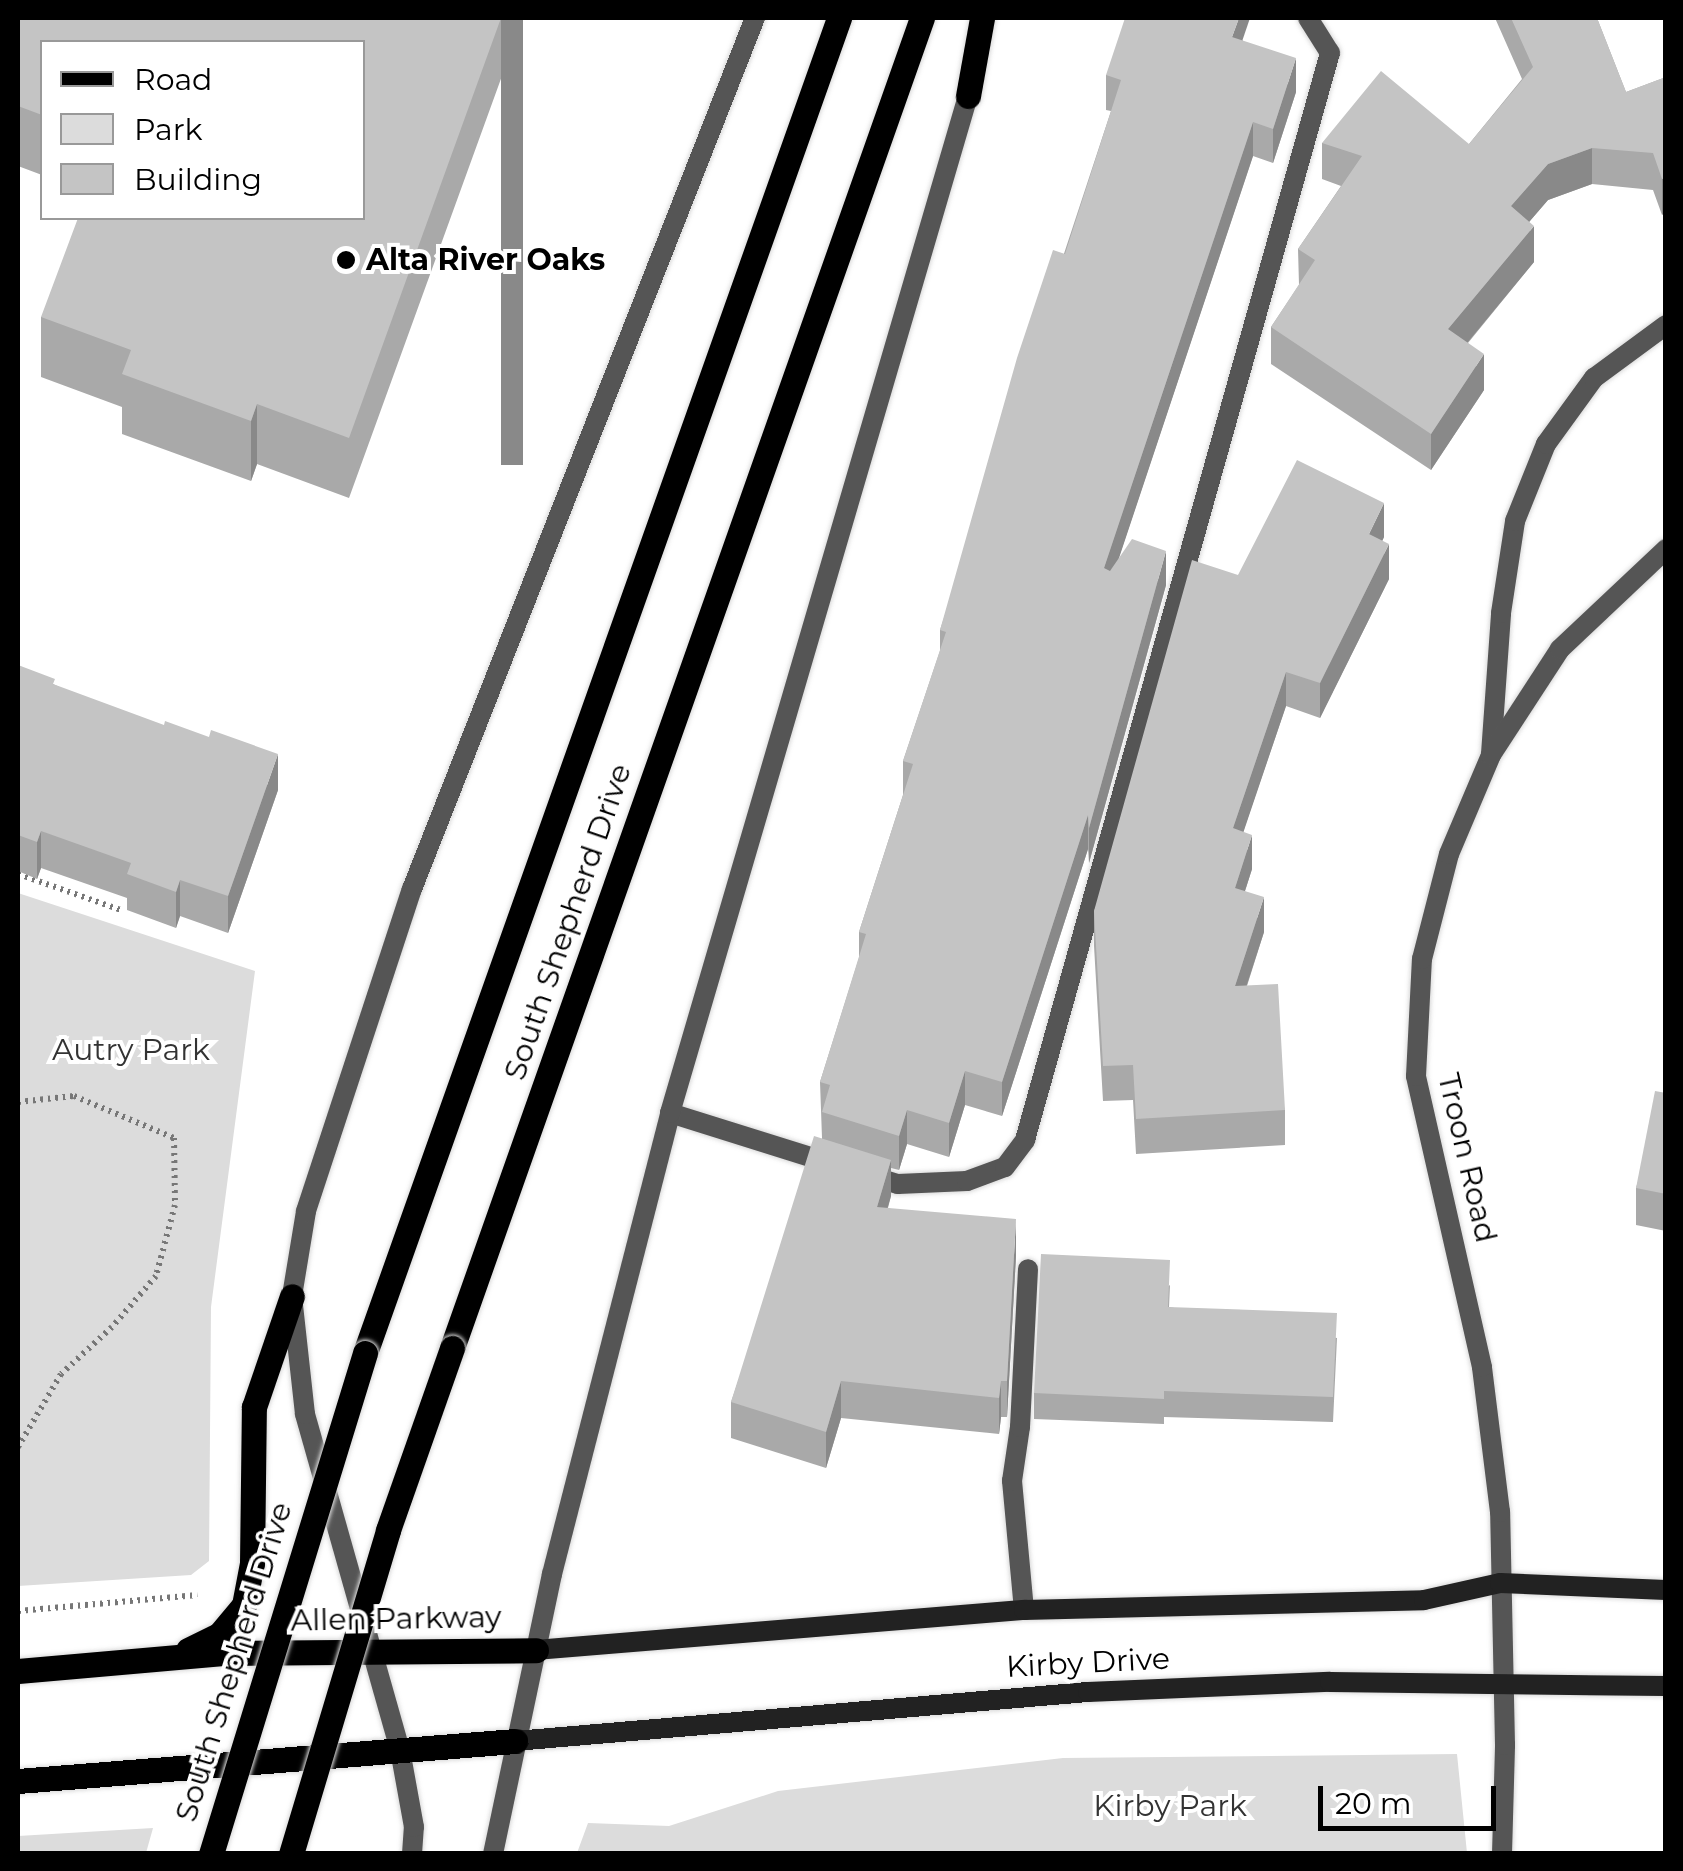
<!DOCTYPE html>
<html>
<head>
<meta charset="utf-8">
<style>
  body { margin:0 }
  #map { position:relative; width:1683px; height:1871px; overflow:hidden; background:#fff; font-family:Montserrat,sans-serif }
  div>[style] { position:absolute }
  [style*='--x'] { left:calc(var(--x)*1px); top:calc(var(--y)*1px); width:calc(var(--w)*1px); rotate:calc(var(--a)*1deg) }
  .green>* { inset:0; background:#dcdcdc }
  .path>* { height:6px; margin-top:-3px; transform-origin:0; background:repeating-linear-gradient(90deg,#777 0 2.5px,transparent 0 7.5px) }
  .roads { filter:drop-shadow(0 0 2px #dbdbdb) drop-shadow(0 0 2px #dbdbdb) }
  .service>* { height:20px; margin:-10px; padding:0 10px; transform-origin:10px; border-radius:10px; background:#555 }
  .minor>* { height:20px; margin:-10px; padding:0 10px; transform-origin:10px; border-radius:10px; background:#555 }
  .tertiary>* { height:20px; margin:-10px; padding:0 10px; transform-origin:10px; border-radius:10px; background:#555 }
  .secondary>* { height:20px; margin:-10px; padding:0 10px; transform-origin:10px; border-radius:10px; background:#222 }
  .primary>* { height:25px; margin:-12.5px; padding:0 12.5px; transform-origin:12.5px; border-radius:12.5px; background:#000 }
  .bridges { filter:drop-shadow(0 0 2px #dbdbdb) drop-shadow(0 0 2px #dbdbdb) }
  .primary-bridge>* { height:25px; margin:-12.5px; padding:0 12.5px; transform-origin:12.5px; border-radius:12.5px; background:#000 }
  .wall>* { inset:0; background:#a9a9a9 }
  .shaded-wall>* { inset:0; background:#898989; transform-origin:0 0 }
  .building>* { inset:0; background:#c4c4c4 }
  .dots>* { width:28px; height:28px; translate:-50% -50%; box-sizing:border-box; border:5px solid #fff; border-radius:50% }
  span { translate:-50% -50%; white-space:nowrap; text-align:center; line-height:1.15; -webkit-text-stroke:8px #fff; paint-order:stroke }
  .poi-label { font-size:30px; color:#000; font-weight:700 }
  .left { translate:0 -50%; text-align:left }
  .street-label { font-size:30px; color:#000 }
  .park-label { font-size:30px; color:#333 }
  .frame { position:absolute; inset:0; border:20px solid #000; pointer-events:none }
  .legend { position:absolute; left:40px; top:40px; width:325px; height:180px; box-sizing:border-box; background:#fff; border:2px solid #999; margin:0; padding:12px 18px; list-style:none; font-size:30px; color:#000 }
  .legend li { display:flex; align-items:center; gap:20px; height:50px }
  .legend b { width:50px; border:2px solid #999 }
  .scale { position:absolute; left:1318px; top:1786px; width:178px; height:45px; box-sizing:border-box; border:5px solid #000; border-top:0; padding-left:12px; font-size:30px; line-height:35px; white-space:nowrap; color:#000; -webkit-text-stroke:8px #fff; paint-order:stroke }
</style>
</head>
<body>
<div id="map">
  <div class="green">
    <div style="clip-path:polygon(18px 893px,255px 971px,211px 1307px,209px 1561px,191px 1575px,18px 1586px)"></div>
    <div style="clip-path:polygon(1457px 1754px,1467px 1853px,577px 1853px,588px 1823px,669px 1826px,778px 1791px,1063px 1758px)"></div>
    <div style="clip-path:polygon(153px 1828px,146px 1853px,18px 1853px,18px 1836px)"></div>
  </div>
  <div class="path">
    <div style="--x:18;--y:874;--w:109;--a:19.3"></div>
    <div style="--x:18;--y:1102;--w:56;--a:-6.1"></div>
    <div style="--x:74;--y:1096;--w:108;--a:22.8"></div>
    <div style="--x:174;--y:1138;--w:67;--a:89.1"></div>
    <div style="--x:175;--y:1205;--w:73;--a:105"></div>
    <div style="--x:156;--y:1276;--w:67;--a:130.8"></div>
    <div style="--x:112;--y:1327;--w:69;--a:137.3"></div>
    <div style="--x:61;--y:1374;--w:85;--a:120.5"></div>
    <div style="--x:18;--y:1611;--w:180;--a:-5.1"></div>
  </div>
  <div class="roads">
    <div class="service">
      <div style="--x:670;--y:1113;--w:171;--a:17.4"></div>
      <div style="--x:865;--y:1174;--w:34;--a:17"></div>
      <div style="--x:898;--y:1184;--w:69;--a:-2.5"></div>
      <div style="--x:967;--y:1181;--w:40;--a:-20.2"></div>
      <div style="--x:1005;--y:1167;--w:34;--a:-53"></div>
      <div style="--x:1025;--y:1140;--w:1129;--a:-74.33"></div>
      <div style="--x:1330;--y:53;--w:41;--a:-122.2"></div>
      <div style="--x:1024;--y:1610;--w:130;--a:-95.3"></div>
      <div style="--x:1012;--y:1481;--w:55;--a:-81.6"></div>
      <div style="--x:1020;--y:1427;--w:158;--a:-87.1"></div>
    </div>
    <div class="minor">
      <div style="--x:1491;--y:754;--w:141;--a:-85.9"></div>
      <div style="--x:1501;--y:613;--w:93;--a:-81.3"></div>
      <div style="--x:1515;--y:521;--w:83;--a:-68.1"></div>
      <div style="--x:1546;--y:444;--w:82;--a:-54"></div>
      <div style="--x:1594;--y:378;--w:89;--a:-36.4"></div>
      <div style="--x:1502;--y:1854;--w:109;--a:-88.4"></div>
      <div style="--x:1505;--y:1745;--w:233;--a:-91.2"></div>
      <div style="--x:1500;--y:1512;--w:146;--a:-97.1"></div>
      <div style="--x:1482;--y:1367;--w:298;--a:-102.8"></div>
      <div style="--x:1416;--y:1076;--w:117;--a:-87.1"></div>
      <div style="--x:1422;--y:959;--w:108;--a:-75.6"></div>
      <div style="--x:1449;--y:854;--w:108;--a:-67"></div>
      <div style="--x:1491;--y:755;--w:126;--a:-56.9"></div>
      <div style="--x:1560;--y:649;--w:146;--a:-43.3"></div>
    </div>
    <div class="tertiary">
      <div style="--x:412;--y:1854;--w:27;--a:-86"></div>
      <div style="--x:414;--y:1827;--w:78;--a:-100.3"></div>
      <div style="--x:400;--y:1750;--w:349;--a:-105.8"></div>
      <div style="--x:305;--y:1414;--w:119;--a:-96.3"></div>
      <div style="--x:292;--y:1296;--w:86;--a:-80.6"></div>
      <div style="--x:306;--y:1211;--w:339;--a:-71.8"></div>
      <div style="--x:412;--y:889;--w:936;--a:-68.51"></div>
      <div style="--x:493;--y:1854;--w:286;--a:-78.1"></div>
      <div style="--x:552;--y:1574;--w:476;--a:-75.6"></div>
      <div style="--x:670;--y:1113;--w:1060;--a:-73.67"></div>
    </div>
    <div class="secondary">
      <div style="--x:536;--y:1650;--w:490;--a:-4.7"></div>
      <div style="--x:1024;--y:1610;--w:400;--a:-1.4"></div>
      <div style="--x:1424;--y:1600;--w:78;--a:-12.6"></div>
      <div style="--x:1500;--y:1583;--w:166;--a:2.4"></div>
      <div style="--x:515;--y:1741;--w:575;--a:-4.89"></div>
      <div style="--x:1088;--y:1692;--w:242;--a:-2.4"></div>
      <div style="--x:1330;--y:1682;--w:336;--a:0.7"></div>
    </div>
    <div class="primary">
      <div style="--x:968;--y:96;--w:79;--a:-79.8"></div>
      <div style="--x:452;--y:1348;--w:1411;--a:-70.54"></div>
      <div style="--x:365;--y:1353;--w:1417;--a:-70.45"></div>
      <div style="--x:188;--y:1650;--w:34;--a:-26"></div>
      <div style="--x:219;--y:1635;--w:39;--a:-50"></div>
      <div style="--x:244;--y:1605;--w:43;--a:-79.2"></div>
      <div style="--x:252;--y:1563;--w:156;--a:-89.3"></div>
      <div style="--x:254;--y:1407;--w:117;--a:-71.1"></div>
      <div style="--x:18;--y:1671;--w:206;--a:-5"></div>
      <div style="--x:223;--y:1653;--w:313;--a:-0.5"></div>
      <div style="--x:18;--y:1781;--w:499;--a:-4.6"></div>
    </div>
  </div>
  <div class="bridges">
    <div class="primary-bridge">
      <div style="--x:211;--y:1854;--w:524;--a:-72.91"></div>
      <div style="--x:291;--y:1854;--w:338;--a:-73.3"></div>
      <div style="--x:388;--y:1530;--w:193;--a:-70.6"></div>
    </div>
  </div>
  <div class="wall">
    <div style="clip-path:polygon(18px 18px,523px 18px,349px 498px,257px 464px,251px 481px,122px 434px,122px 407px,41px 377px,41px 317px,362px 218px,42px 42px,42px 175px,18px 166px)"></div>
    <div style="clip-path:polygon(1495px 18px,1597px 18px,1626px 92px,1666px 77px,1666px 214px,1662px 215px,1653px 190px,1592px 184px,1548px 200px,1529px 222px,1534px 262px,1468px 343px,1484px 390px,1431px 470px,1271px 364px,1271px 327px,1299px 285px,1298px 249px,1341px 186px,1322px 179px,1322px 143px,1469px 144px,1522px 79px)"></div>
    <div style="clip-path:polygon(1242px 40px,1296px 92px,1273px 163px,1253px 156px,1118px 560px,1166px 585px,1089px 863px,1088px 849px,1002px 1116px,965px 1105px,949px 1157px,907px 1144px,899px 1170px,891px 1168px,891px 1196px,888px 1208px,1016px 1256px,1007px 1417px,1001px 1417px,999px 1434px,841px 1418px,826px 1468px,731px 1438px,731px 1402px,822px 1138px,820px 1082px,859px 958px,859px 932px,903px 795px,903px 761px,940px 651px,940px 630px,1111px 111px,1106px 110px,1106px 75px)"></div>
    <div style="clip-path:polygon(1384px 537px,1382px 541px,1389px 579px,1320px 718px,1286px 706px,1243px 832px,1252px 869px,1245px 891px,1264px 932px,1247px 986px,1285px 1110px,1285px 1145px,1136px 1154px,1133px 1100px,1103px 1101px,1094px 946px,1094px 911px,1238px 575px)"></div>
    <div style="clip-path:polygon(18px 665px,55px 685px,278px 790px,228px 933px,180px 916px,176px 928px,127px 910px,127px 898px,41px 868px,37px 879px,18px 871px)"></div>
    <div style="clip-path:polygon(1666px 1093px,1666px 1231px,1636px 1225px,1636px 1188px)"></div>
    <div style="clip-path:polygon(1170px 1285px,1169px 1307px,1337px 1338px,1333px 1422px,1164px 1417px,1164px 1424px,1034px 1419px,1034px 1393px)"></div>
  </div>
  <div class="shaded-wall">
    <div style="left:501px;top:18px;width:22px;height:447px"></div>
    <div style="clip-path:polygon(1239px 18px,1250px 18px,1232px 71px,1232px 37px)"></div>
    <div style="clip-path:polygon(1296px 58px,1296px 92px,1273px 163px,1273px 129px)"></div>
    <div style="clip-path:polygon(1253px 122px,1253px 156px,1104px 603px,1104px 568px)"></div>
    <div style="clip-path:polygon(1592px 148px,1592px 184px,1548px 200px,1511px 243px,1511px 206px,1548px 164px)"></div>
    <div style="left:1666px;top:178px;width:36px;height:4px;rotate:90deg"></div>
    <div style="clip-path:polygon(1534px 226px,1534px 262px,1448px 366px,1448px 329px)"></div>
    <div style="clip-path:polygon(1484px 354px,1484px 390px,1431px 470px,1431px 434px)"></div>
    <div style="clip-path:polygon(257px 404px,257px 464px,251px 481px,251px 421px)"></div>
    <div style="clip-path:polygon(1384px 503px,1384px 537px,1369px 569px,1369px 534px)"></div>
    <div style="clip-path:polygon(1389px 544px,1389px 579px,1320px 718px,1320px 683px)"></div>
    <div style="clip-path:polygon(1166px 551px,1166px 585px,1089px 863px,1089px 828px)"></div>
    <div style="clip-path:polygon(1286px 672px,1286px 706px,1233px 863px,1233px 828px)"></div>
    <div style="clip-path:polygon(278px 754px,278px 790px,228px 933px,228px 896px)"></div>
    <div style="clip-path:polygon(1088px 815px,1088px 849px,1002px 1116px,1002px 1082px)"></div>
    <div style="clip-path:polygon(41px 831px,41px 868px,37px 879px,37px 842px)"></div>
    <div style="clip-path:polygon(1252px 835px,1252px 869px,1235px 922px,1235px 888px)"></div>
    <div style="clip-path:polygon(180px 880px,180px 916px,176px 928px,176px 892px)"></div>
    <div style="clip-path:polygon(1264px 897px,1264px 932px,1235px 1021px,1235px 986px)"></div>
    <div style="clip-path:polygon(965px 1071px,965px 1105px,949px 1157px,949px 1123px)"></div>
    <div style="clip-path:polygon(907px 1110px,907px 1144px,899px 1170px,899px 1136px)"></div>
    <div style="clip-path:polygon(891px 1160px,891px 1196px,877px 1243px,877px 1207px)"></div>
    <div style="clip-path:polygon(1016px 1219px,1016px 1256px,1007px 1417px,1007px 1381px)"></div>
    <div style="clip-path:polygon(841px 1381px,841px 1418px,826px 1468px,826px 1432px)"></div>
    <div style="clip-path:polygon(1001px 1381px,1001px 1417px,999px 1434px,999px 1398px)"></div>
  </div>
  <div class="building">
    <div style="clip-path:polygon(18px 18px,501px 18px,349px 438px,257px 404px,251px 421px,122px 374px,131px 350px,41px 317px,78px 218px,362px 218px,362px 42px,42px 42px,42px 115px,18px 106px)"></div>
    <div style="clip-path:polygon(1125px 18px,1239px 18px,1232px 37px,1296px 58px,1273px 129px,1253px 122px,1104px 568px,1110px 571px,1132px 539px,1166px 551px,1089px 828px,1088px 815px,1002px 1082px,965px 1071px,949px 1123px,907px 1110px,899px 1136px,822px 1112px,830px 1085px,820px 1082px,866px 934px,859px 932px,913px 764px,903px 761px,946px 632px,940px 630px,1017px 358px,1053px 250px,1065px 254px,1121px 80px,1106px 75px)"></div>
    <div style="clip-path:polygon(1511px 18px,1597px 18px,1626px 92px,1666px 77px,1666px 178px,1662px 179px,1653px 153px,1592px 148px,1548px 164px,1511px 206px,1534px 226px,1448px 329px,1484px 354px,1431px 434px,1271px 327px,1315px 260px,1298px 249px,1362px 156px,1322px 143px,1381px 71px,1469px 144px,1533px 67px)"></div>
    <div style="clip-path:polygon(1297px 460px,1384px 503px,1369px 534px,1389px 544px,1320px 683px,1286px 672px,1233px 828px,1252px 835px,1235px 888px,1264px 897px,1235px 986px,1278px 984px,1285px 1110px,1136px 1119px,1133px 1065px,1103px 1066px,1094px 911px,1192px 560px,1238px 575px)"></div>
    <div style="clip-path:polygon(18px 665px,55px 679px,53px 684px,164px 725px,165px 721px,209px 737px,211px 730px,278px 754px,228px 896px,180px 880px,176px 892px,127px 874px,131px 863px,41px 831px,37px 842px,18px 835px)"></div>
    <div style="clip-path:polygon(1655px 1091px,1666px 1093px,1666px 1194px,1636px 1188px)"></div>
    <div style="clip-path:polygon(814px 1136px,891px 1160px,877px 1207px,1016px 1219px,1007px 1381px,1001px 1381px,999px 1398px,841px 1381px,826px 1432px,731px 1402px)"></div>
    <div style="clip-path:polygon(1041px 1254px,1170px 1260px,1168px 1307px,1337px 1313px,1333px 1397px,1164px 1391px,1164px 1399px,1034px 1393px)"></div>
  </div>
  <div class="dots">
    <div style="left:346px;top:260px;background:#000"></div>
  </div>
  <div class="poi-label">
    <span class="left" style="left:366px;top:260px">Alta River Oaks</span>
  </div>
  <div class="street-label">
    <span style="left:568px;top:922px;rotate:-71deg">South Shepherd Drive</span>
    <span style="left:1467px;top:1158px;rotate:77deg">Troon Road</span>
    <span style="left:396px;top:1619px;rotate:-1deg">Allen Parkway</span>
    <span style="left:234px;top:1662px;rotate:-73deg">South Shepherd Drive</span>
    <span style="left:1088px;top:1663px;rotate:-3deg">Kirby Drive</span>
  </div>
  <div class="park-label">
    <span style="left:131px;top:1050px">Autry Park</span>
    <span style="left:1170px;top:1806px">Kirby Park</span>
  </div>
  <div class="frame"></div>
  <ul class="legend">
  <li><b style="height:12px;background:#000"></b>Road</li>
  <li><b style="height:28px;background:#dcdcdc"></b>Park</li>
  <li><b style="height:28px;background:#c4c4c4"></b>Building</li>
  </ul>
  <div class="scale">20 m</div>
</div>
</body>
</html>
